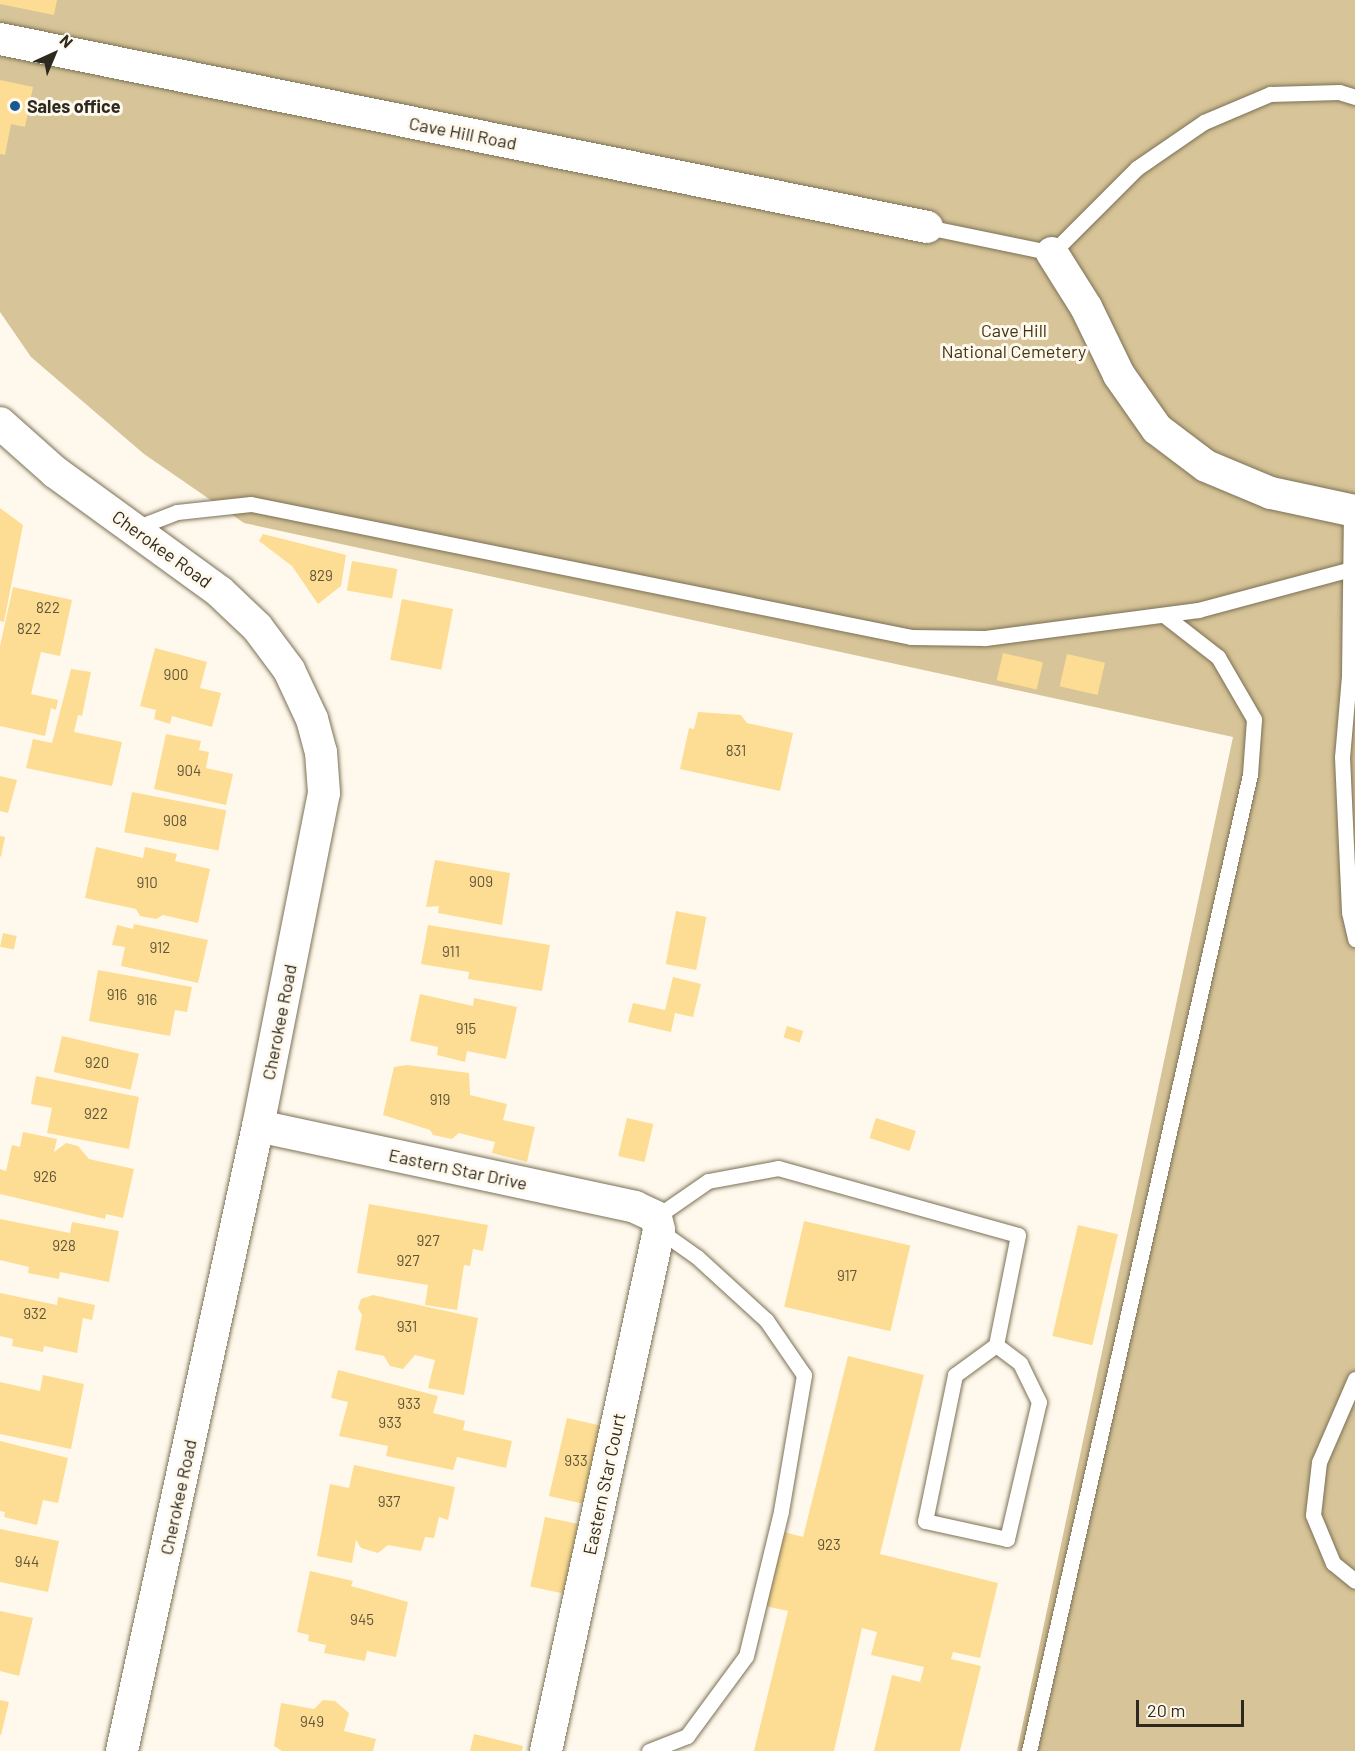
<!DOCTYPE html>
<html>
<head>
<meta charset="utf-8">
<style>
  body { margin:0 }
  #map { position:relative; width:1355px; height:1751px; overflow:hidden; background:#fff9ed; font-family:Barlow,sans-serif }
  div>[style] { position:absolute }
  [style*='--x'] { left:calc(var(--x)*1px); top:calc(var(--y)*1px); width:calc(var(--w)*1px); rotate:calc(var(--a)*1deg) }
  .green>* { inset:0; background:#d7c498 }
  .building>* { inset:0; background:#fcdd93; transform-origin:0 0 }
  .roads { filter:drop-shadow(0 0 2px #7c7155) drop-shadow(0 0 2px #7c7155) }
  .service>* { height:15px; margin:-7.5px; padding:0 7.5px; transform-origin:7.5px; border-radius:7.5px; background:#fff }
  .minor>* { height:32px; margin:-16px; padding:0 16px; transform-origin:16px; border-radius:16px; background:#fff }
  .dots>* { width:16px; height:16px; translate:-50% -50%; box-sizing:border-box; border:3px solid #fff9ed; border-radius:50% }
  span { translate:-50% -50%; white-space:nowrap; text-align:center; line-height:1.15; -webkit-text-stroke:6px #fff9ed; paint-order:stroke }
  .number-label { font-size:15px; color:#62563b }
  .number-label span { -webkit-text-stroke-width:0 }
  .poi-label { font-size:18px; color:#2e291e; font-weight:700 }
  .left { translate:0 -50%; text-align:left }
  .street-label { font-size:18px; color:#2e291e }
  .park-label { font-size:18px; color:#413414 }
  .north { position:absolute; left:24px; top:24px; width:60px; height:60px; -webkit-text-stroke:4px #fff9ed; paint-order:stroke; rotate:44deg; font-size:16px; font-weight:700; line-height:24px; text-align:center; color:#2e291e }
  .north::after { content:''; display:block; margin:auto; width:21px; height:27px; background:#2e291e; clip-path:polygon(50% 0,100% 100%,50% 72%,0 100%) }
  .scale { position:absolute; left:1136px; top:1700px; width:108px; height:27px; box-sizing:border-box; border:3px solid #2e291e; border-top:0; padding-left:8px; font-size:18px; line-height:21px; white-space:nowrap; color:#2e291e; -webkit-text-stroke:4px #fff9ed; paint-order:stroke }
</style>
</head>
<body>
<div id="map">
  <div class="green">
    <div style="clip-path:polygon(0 0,1355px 0,1355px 1751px,1017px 1751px,1233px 737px,244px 523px,144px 454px,31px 357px,0 312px)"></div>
  </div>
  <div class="building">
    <div style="clip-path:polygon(0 0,57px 0,54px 15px,0 4px)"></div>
    <div style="clip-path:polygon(0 80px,33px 87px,25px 127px,11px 124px,5px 155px,0 154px)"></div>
    <div style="clip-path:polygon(0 508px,23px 525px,4px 622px,0 621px)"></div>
    <div style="clip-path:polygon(263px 534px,346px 555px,341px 586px,318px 604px,292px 566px,259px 541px)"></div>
    <div style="left:352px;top:561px;width:46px;height:30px;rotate:10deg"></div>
    <div style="clip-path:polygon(13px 587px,72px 600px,60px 656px,41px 652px,31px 694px,58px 700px,56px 710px,51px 708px,45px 736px,0 726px,0 646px)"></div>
    <div style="left:402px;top:599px;width:52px;height:62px;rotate:11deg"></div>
    <div style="clip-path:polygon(155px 648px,207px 662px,200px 688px,221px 693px,212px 727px,172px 716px,170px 724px,154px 719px,156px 710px,140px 706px)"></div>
    <div style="left:1003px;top:653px;width:41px;height:28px;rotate:13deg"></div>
    <div style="left:1067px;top:654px;width:39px;height:33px;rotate:13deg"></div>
    <div style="clip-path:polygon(71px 669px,91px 672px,82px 716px,78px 715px,74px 732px,122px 742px,112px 786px,26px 768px,33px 739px,52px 743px)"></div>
    <div style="clip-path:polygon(698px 712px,741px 715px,747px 723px,793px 733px,780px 791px,680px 769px,689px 728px,694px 729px)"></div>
    <div style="clip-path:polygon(166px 734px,201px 741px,199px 750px,209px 752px,206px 768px,233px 774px,226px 805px,154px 789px)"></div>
    <div style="clip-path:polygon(0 776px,17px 780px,8px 813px,0 811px)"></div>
    <div style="left:132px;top:792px;width:96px;height:41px;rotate:11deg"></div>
    <div style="clip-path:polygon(0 836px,5px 837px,1px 857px,0 856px)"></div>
    <div style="clip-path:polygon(96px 847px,143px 858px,145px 847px,177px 854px,175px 861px,210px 869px,198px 923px,163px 915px,156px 919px,140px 916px,136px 909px,85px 898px)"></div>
    <div style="clip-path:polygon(435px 860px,510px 873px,502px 925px,438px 913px,439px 906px,426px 907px)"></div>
    <div style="left:676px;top:911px;width:31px;height:54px;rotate:11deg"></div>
    <div style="clip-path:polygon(134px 924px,208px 940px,198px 983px,121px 966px,125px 947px,112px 945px,117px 925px,133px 929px)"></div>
    <div style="clip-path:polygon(428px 925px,550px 945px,542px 991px,468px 979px,469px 972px,421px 964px)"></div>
    <div style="left:3px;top:933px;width:14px;height:14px;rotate:12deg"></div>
    <div style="clip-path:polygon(98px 970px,192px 987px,187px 1012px,175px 1010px,170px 1036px,89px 1021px)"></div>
    <div style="clip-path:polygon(673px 977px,701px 984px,693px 1017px,675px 1013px,671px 1032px,628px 1022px,633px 1003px,665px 1010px)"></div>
    <div style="clip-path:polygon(420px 994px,473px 1006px,474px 998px,517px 1007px,506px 1059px,467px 1051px,465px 1062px,437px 1055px,438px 1047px,410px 1041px)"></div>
    <div style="left:787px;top:1026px;width:17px;height:12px;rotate:17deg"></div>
    <div style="left:62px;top:1036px;width:79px;height:37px;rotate:13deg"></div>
    <div style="clip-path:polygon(407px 1065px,469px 1073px,470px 1095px,507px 1104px,503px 1120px,535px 1127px,527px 1162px,492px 1153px,495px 1142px,459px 1133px,452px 1139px,433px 1135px,430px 1130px,383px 1115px,394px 1067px)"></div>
    <div style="clip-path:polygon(36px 1076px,139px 1097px,129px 1149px,47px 1133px,52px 1108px,31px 1104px)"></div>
    <div style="left:627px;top:1118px;width:27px;height:39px;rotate:13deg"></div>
    <div style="left:876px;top:1118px;width:42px;height:21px;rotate:18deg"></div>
    <div style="clip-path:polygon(23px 1132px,57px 1139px,54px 1152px,66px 1143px,78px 1146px,89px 1159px,134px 1169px,123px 1218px,106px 1214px,105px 1219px,0 1194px,0 1169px,6px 1171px,12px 1145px,20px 1147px)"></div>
    <div style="clip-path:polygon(369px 1204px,488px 1225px,483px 1251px,473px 1249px,470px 1266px,464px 1265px,457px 1310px,425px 1305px,428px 1285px,357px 1273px)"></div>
    <div style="clip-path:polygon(0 1219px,70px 1233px,72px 1222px,119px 1231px,109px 1282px,60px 1272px,59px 1279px,28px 1273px,29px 1267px,0 1260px)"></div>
    <div style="left:804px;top:1221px;width:109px;height:88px;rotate:13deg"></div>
    <div style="left:1078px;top:1225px;width:41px;height:114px;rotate:13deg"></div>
    <div style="clip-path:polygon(0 1293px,57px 1305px,58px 1297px,95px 1305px,92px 1320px,83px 1318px,77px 1353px,44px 1346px,43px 1352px,12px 1346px,13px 1339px,0 1336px)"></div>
    <div style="clip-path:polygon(373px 1295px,478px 1318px,464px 1395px,428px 1388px,435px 1360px,415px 1355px,403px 1369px,390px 1366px,384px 1356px,355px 1350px,362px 1315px,358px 1308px,361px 1299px)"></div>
    <div style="clip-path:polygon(848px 1356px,924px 1375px,880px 1554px,998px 1583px,980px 1658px,953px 1652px,951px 1659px,981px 1666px,960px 1751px,874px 1751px,892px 1675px,920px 1682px,924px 1667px,871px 1655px,877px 1632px,862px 1628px,834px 1751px,754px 1751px,788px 1611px,761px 1605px,780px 1531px,803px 1537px)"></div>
    <div style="clip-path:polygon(338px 1370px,438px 1396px,433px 1413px,465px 1421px,463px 1430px,512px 1441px,506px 1468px,457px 1457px,453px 1470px,386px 1456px,388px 1446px,339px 1436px,348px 1402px,331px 1398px)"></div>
    <div style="clip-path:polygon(43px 1375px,84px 1384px,71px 1449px,0 1434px,0 1382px,40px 1391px)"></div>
    <div style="left:567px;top:1418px;width:35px;height:80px;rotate:13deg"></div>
    <div style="clip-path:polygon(0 1441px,68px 1458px,58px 1503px,43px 1500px,37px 1525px,4px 1517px,5px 1512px,0 1511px)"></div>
    <div style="clip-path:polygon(354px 1465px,455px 1487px,448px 1520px,439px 1517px,434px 1538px,425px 1537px,421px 1551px,388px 1545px,378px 1553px,361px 1548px,356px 1540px,352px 1563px,317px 1556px,330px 1484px,349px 1488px)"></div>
    <div style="left:545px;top:1517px;width:34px;height:71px;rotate:12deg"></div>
    <div style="clip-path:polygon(0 1529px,59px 1541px,48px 1592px,0 1582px)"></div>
    <div style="clip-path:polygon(310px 1571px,353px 1581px,351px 1586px,408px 1602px,396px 1657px,367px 1651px,365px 1661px,324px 1653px,326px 1645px,308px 1641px,309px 1635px,297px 1632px)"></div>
    <div style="clip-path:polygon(0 1611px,33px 1618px,19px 1676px,0 1671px)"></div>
    <div style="clip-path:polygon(0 1700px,9px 1702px,1px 1735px,0 1735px)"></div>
    <div style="clip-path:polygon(323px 1700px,335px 1701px,349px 1713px,344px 1731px,376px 1739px,373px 1751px,282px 1751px,274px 1746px,281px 1703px,314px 1709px)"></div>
    <div style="clip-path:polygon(474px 1734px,523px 1746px,522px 1751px,470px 1751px)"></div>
  </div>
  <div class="roads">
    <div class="service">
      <div style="--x:927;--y:227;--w:128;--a:11.7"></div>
      <div style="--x:1052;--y:253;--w:120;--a:-45"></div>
      <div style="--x:1137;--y:168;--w:81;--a:-34.5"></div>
      <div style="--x:1204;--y:122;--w:72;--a:-23"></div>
      <div style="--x:1270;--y:94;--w:69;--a:-1.7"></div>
      <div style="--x:1339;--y:92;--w:17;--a:17"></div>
      <div style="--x:1351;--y:510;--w:166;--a:90.7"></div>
      <div style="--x:1349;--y:676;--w:81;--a:94.9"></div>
      <div style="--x:1342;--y:757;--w:155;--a:87.4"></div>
      <div style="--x:1349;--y:912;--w:28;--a:77"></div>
      <div style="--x:133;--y:529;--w:47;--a:-21.1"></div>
      <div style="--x:177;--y:512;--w:74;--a:-6.2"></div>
      <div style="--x:251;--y:504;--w:673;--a:11.39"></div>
      <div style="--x:911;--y:637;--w:74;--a:0.8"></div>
      <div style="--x:985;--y:638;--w:215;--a:-7.5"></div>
      <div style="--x:1198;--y:610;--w:163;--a:-15"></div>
      <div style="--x:656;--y:1217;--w:63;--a:-34.7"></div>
      <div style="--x:708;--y:1181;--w:71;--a:-10.5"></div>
      <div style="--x:778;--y:1168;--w:249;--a:15.6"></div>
      <div style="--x:1018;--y:1235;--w:112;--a:101.3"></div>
      <div style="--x:996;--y:1345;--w:51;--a:143.8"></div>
      <div style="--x:955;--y:1375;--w:149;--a:101.6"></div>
      <div style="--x:925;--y:1521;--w:84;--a:12.4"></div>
      <div style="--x:1007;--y:1539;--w:141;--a:-76.9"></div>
      <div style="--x:1039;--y:1402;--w:43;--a:-116"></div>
      <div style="--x:1020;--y:1363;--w:30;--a:-143"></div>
      <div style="--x:1355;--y:1379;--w:90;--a:113.4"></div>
      <div style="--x:1319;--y:1462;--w:53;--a:96.5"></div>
      <div style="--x:1313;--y:1515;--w:52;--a:67.4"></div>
      <div style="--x:1333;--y:1563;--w:28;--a:39"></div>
      <div style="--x:649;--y:1751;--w:41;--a:-21.5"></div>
      <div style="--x:687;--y:1736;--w:99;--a:-53.6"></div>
      <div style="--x:746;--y:1656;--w:149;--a:-76.4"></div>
      <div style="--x:781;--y:1511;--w:138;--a:-80.4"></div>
      <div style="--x:804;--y:1375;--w:67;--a:-124.6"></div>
      <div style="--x:766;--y:1320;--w:93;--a:-137.6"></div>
      <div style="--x:697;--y:1257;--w:47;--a:-144.6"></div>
      <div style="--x:1029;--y:1751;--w:1002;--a:-77.25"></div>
      <div style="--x:1250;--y:774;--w:55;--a:-85.8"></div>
      <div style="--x:1254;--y:719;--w:72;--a:-120.1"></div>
      <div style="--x:1218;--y:657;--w:68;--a:-142.1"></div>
    </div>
    <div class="minor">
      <div style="--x:0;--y:39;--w:946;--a:11.46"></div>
      <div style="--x:1052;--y:253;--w:64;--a:57.8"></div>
      <div style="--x:1086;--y:307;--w:76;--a:64.1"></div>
      <div style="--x:1119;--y:375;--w:66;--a:54.9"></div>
      <div style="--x:1157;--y:429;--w:61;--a:37.1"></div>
      <div style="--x:1206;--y:466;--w:70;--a:22.6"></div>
      <div style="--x:1271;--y:493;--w:86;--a:12.1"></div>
      <div style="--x:0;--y:423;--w:74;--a:41.7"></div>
      <div style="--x:55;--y:472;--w:204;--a:36"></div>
      <div style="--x:220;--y:592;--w:51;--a:43.4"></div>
      <div style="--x:257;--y:627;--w:54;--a:53.3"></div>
      <div style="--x:289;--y:670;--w:54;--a:64.9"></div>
      <div style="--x:312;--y:719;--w:34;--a:75"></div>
      <div style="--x:321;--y:752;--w:41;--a:85.8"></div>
      <div style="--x:324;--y:793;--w:339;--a:101.2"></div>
      <div style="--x:258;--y:1126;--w:640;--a:102.28"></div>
      <div style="--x:258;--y:1126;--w:386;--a:12.1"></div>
      <div style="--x:635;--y:1207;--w:23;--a:25"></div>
      <div style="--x:656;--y:1217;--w:13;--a:77"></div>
      <div style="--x:659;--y:1230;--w:533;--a:102.24"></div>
    </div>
  </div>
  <div class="dots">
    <div style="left:15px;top:106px;background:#19598f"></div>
  </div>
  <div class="number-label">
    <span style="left:321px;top:576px">829</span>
    <span style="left:48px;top:608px">822</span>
    <span style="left:29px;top:629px">822</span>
    <span style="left:176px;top:675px">900</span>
    <span style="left:736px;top:751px">831</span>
    <span style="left:189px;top:771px">904</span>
    <span style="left:175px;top:821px">908</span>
    <span style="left:481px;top:882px">909</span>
    <span style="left:147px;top:883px">910</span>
    <span style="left:160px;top:948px">912</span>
    <span style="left:451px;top:952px">911</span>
    <span style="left:117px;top:995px">916</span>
    <span style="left:147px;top:1000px">916</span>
    <span style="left:466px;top:1029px">915</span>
    <span style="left:97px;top:1063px">920</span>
    <span style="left:440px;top:1100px">919</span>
    <span style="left:96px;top:1114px">922</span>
    <span style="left:45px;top:1177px">926</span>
    <span style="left:428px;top:1241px">927</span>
    <span style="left:64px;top:1246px">928</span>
    <span style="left:408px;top:1261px">927</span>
    <span style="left:847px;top:1276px">917</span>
    <span style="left:35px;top:1314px">932</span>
    <span style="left:407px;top:1327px">931</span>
    <span style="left:409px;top:1404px">933</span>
    <span style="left:390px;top:1423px">933</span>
    <span style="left:576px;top:1461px">933</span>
    <span style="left:389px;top:1502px">937</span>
    <span style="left:829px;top:1545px">923</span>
    <span style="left:27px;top:1562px">944</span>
    <span style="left:362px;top:1620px">945</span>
    <span style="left:312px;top:1722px">949</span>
  </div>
  <div class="poi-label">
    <span class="left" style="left:27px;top:106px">Sales office</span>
  </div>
  <div class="street-label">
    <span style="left:463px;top:133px;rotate:11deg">Cave Hill Road</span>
    <span style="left:162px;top:549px;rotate:36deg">Cherokee Road</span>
    <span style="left:279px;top:1022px;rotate:-79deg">Cherokee Road</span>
    <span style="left:458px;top:1169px;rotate:12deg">Eastern Star Drive</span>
    <span style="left:604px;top:1484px;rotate:-78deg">Eastern Star Court</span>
    <span style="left:178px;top:1497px;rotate:-78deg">Cherokee Road</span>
  </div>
  <div class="park-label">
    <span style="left:1014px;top:341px">Cave Hill<br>National Cemetery</span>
  </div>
  <div class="north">N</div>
  <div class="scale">20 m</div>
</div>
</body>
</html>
